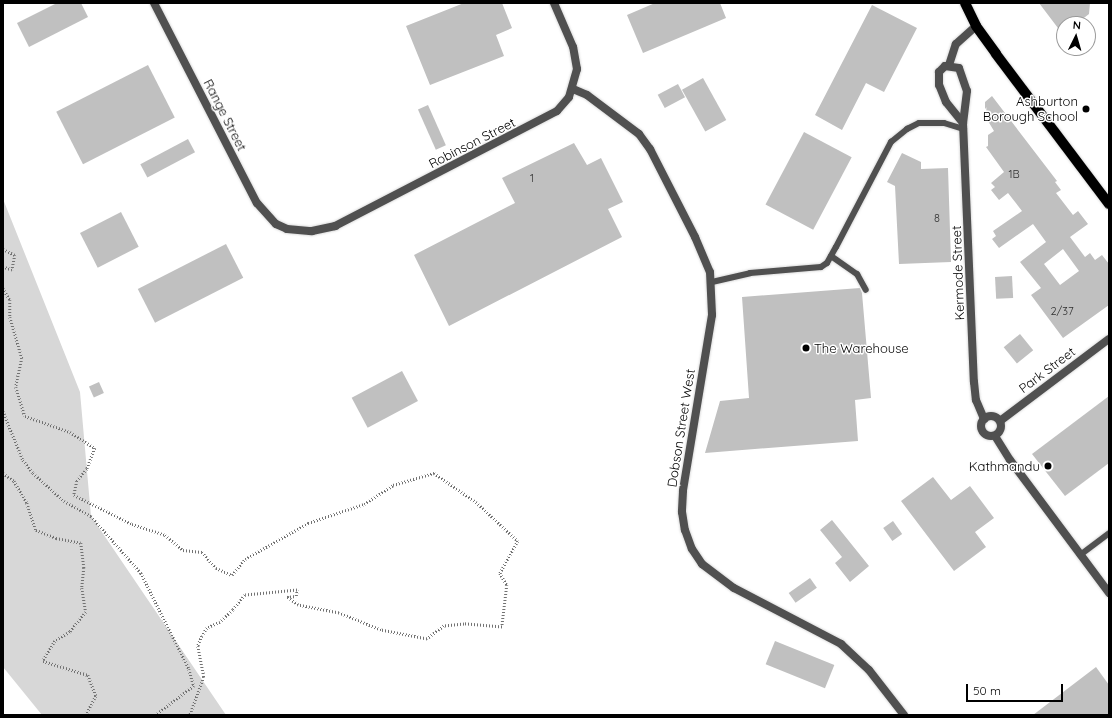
<!DOCTYPE html>
<html>
<head>
<meta charset="utf-8">
<style>
  body { margin:0 }
  #map { position:relative; width:1112px; height:718px; overflow:hidden; background:#fff; font-family:Quicksand,sans-serif }
  div>[style] { position:absolute }
  [style*='--x'] { left:calc(var(--x)*1px); top:calc(var(--y)*1px); width:calc(var(--w)*1px); rotate:calc(var(--a)*1deg) }
  .green>* { inset:0; background:#d7d7d7 }
  .building>* { inset:0; background:#c0c0c0; transform-origin:0 0 }
  .path>* { height:2.5px; margin-top:-1.25px; transform-origin:0; background:repeating-linear-gradient(90deg,#727272 0 1px,transparent 0 3px) }
  .roads { filter:drop-shadow(0 0 1px #dbdbdb) drop-shadow(0 0 1px #dbdbdb) }
  .service>* { height:6px; margin:-3px; padding:0 3px; transform-origin:3px; border-radius:3px; background:#505050 }
  .minor>* { height:8px; margin:-4px; padding:0 4px; transform-origin:4px; border-radius:4px; background:#505050 }
  .minor>.ring { margin:-4px; padding:0; box-sizing:content-box; background:none; border:8px solid #505050; border-radius:50% }
  .primary>* { height:10px; margin:-5px; padding:0 5px; transform-origin:5px; border-radius:5px; background:#000 }
  .dots>* { width:11px; height:11px; translate:-50% -50%; box-sizing:border-box; border:2px solid #fff; border-radius:50% }
  span { translate:-50% -50%; white-space:nowrap; text-align:center; line-height:1.15; -webkit-text-stroke:3px #fff; paint-order:stroke }
  .number-label { font-size:11px; color:#303030 }
  .number-label span { -webkit-text-stroke-width:0 }
  .poi-label { font-size:13px; color:#000 }
  .right { translate:-100% -50%; text-align:right }
  .left { translate:0 -50%; text-align:left }
  .street-label { font-size:13px; color:#000 }
  .frame { position:absolute; inset:0; border:4px solid #000; pointer-events:none }
  .north { position:absolute; left:1056px; top:16px; width:40px; height:40px; box-sizing:border-box; background:#fff; border:1px solid #999; border-radius:50%; rotate:5deg; font-size:11px; font-weight:700; line-height:16px; text-align:center; color:#000 }
  .north::after { content:''; display:block; margin:auto; width:14px; height:18px; background:#000; clip-path:polygon(50% 0,100% 100%,50% 72%,0 100%) }
  .scale { position:absolute; left:966px; top:684px; width:97px; height:18px; box-sizing:border-box; border:2px solid #000; border-top:0; padding-left:5px; font-size:12px; line-height:14px; white-space:nowrap; color:#000; -webkit-text-stroke:3px #fff; paint-order:stroke }
</style>
</head>
<body>
<div id="map">
  <div class="green">
    <div style="clip-path:polygon(3px 199px,80px 392px,91px 516px,226px 715px,42px 715px,3px 667px)"></div>
  </div>
  <div class="building">
    <div style="clip-path:polygon(57px 3px,81px 3px,88px 17px,29px 47px,17px 23px)"></div>
    <div style="clip-path:polygon(464px 3px,502px 3px,512px 28px,496px 35px,504px 56px,430px 85px,406px 26px)"></div>
    <div style="clip-path:polygon(655px 3px,720px 3px,726px 18px,643px 53px,627px 15px)"></div>
    <div style="clip-path:polygon(1039px 3px,1090px 3px,1089px 14px,1076px 24px,1064px 24px,1064px 36px)"></div>
    <div style="clip-path:polygon(872px 5px,917px 28px,884px 92px,866px 83px,842px 130px,815px 115px)"></div>
    <div style="left:148px;top:65px;width:59px;height:103px;rotate:63deg"></div>
    <div style="left:703px;top:78px;width:48px;height:24px;rotate:61deg"></div>
    <div style="left:678px;top:84px;width:15px;height:23px;rotate:62deg"></div>
    <div style="clip-path:polygon(evenodd,992px 96px,1057px 181px,1055px 182px,1061px 190px,1056px 193px,1073px 215px,1078px 211px,1088px 224px,1070px 237px,1085px 257px,1090px 253px,1095px 260px,1102px 255px,1109px 264px,1109px 305px,1063px 338px,1031px 295px,1041px 288px,1020px 262px,1046px 242px,1033px 224px,999px 248px,992px 239px,996px 236px,993px 231px,1022px 211px,1008px 193px,999px 200px,991px 190px,995px 187px,991px 183px,1004px 172px,986px 147px,988px 146px,988px 135px,994px 131px,985px 116px,985px 102px,992px 96px,1063px 249px,1079px 271px,1060px 285px,1044px 264px,1063px 249px)"></div>
    <div style="left:428px;top:105px;width:44px;height:11px;rotate:66deg"></div>
    <div style="left:804px;top:132px;width:54px;height:82px;rotate:28deg"></div>
    <div style="left:188px;top:139px;width:15px;height:54px;rotate:62deg"></div>
    <div style="clip-path:polygon(574px 143px,587px 165px,601px 158px,623px 202px,608px 209px,622px 237px,449px 326px,414px 255px,515px 203px,502px 178px)"></div>
    <div style="clip-path:polygon(902px 153px,921px 162px,921px 169px,948px 168px,951px 262px,899px 264px,895px 186px,887px 182px)"></div>
    <div style="left:121px;top:212px;width:39px;height:46px;rotate:63deg"></div>
    <div style="left:226px;top:244px;width:38px;height:99px;rotate:63deg"></div>
    <div style="left:1012px;top:276px;width:22px;height:17px;rotate:87deg"></div>
    <div style="clip-path:polygon(860px 288px,862px 293px,871px 398px,855px 400px,858px 441px,705px 453px,720px 401px,749px 398px,742px 297px)"></div>
    <div style="left:1020px;top:334px;width:21px;height:21px;rotate:51deg"></div>
    <div style="left:402px;top:371px;width:34px;height:57px;rotate:62deg"></div>
    <div style="left:99px;top:382px;width:12px;height:11px;rotate:66deg"></div>
    <div style="clip-path:polygon(1109px 396px,1109px 463px,1065px 496px,1032px 454px)"></div>
    <div style="clip-path:polygon(933px 477px,951px 500px,970px 486px,994px 518px,975px 532px,986px 547px,954px 571px,901px 501px)"></div>
    <div style="clip-path:polygon(832px 520px,869px 566px,850px 582px,835px 563px,842px 557px,820px 530px)"></div>
    <div style="left:893px;top:521px;width:16px;height:12px;rotate:55deg"></div>
    <div style="left:810px;top:578px;width:12px;height:26px;rotate:55deg"></div>
    <div style="left:775px;top:641px;width:64px;height:25px;rotate:22deg"></div>
    <div style="clip-path:polygon(1096px 667px,1109px 685px,1109px 715px,1033px 715px)"></div>
  </div>
  <div class="path">
    <div style="--x:3;--y:249;--w:13;--a:27"></div>
    <div style="--x:15;--y:255;--w:15;--a:101"></div>
    <div style="--x:12;--y:270;--w:9;--a:-162"></div>
    <div style="--x:3;--y:288;--w:14;--a:60"></div>
    <div style="--x:10;--y:300;--w:17;--a:90"></div>
    <div style="--x:10;--y:317;--w:43;--a:73.7"></div>
    <div style="--x:22;--y:358;--w:30;--a:102"></div>
    <div style="--x:16;--y:387;--w:30;--a:73"></div>
    <div style="--x:25;--y:416;--w:48;--a:19.6"></div>
    <div style="--x:70;--y:432;--w:30;--a:33"></div>
    <div style="--x:95;--y:448;--w:22;--a:111"></div>
    <div style="--x:87;--y:469;--w:16;--a:130"></div>
    <div style="--x:77;--y:481;--w:14;--a:102"></div>
    <div style="--x:74;--y:495;--w:65;--a:26.6"></div>
    <div style="--x:132;--y:524;--w:35;--a:18"></div>
    <div style="--x:165;--y:535;--w:23;--a:40"></div>
    <div style="--x:183;--y:550;--w:19;--a:6"></div>
    <div style="--x:202;--y:552;--w:21;--a:49"></div>
    <div style="--x:216;--y:568;--w:17;--a:24"></div>
    <div style="--x:232;--y:575;--w:21;--a:-51"></div>
    <div style="--x:245;--y:559;--w:73;--a:-29.7"></div>
    <div style="--x:308;--y:523;--w:59;--a:-18.7"></div>
    <div style="--x:364;--y:504;--w:35;--a:-33"></div>
    <div style="--x:393;--y:485;--w:43;--a:-16.3"></div>
    <div style="--x:434;--y:473;--w:51;--a:34.6"></div>
    <div style="--x:476;--y:502;--w:57;--a:42.9"></div>
    <div style="--x:518;--y:541;--w:37;--a:119"></div>
    <div style="--x:500;--y:573;--w:14;--a:60"></div>
    <div style="--x:507;--y:585;--w:42;--a:96.8"></div>
    <div style="--x:502;--y:627;--w:38;--a:-175"></div>
    <div style="--x:464;--y:624;--w:20;--a:174"></div>
    <div style="--x:444;--y:626;--w:21;--a:143"></div>
    <div style="--x:427;--y:639;--w:47;--a:-168.9"></div>
    <div style="--x:381;--y:630;--w:45;--a:-158"></div>
    <div style="--x:339;--y:613;--w:42;--a:-169"></div>
    <div style="--x:298;--y:605;--w:14;--a:-144"></div>
    <div style="--x:287;--y:597;--w:9;--a:-6"></div>
    <div style="--x:296;--y:596;--w:6;--a:-81"></div>
    <div style="--x:297;--y:590;--w:52;--a:174.5"></div>
    <div style="--x:245;--y:595;--w:19;--a:129"></div>
    <div style="--x:233;--y:610;--w:18;--a:137"></div>
    <div style="--x:220;--y:622;--w:14;--a:155"></div>
    <div style="--x:207;--y:628;--w:9;--a:122"></div>
    <div style="--x:202;--y:636;--w:11;--a:112"></div>
    <div style="--x:198;--y:646;--w:32;--a:79"></div>
    <div style="--x:204;--y:677;--w:40;--a:110.2"></div>
    <div style="--x:3;--y:411;--w:53;--a:67.8"></div>
    <div style="--x:23;--y:460;--w:16;--a:52"></div>
    <div style="--x:33;--y:473;--w:42;--a:42.1"></div>
    <div style="--x:64;--y:501;--w:31;--a:29"></div>
    <div style="--x:91;--y:516;--w:76;--a:48.7"></div>
    <div style="--x:141;--y:573;--w:107;--a:63.4"></div>
    <div style="--x:189;--y:669;--w:18;--a:74"></div>
    <div style="--x:194;--y:686;--w:48;--a:142.7"></div>
    <div style="--x:3;--y:473;--w:14;--a:36"></div>
    <div style="--x:14;--y:481;--w:26;--a:59"></div>
    <div style="--x:27;--y:503;--w:28;--a:72"></div>
    <div style="--x:36;--y:530;--w:22;--a:22"></div>
    <div style="--x:56;--y:538;--w:25;--a:11"></div>
    <div style="--x:81;--y:543;--w:25;--a:83"></div>
    <div style="--x:84;--y:568;--w:20;--a:96"></div>
    <div style="--x:82;--y:588;--w:24;--a:81"></div>
    <div style="--x:86;--y:612;--w:26;--a:129"></div>
    <div style="--x:70;--y:632;--w:17;--a:149"></div>
    <div style="--x:55;--y:641;--w:23;--a:121"></div>
    <div style="--x:43;--y:661;--w:47;--a:17.3"></div>
    <div style="--x:88;--y:675;--w:22;--a:69"></div>
    <div style="--x:96;--y:696;--w:21;--a:118"></div>
  </div>
  <div class="roads">
    <div class="service">
      <div style="--x:831;--y:256;--w:32;--a:35"></div>
      <div style="--x:857;--y:274;--w:18;--a:61"></div>
      <div style="--x:712;--y:282;--w:39;--a:-13"></div>
      <div style="--x:750;--y:273;--w:71;--a:-4.8"></div>
      <div style="--x:821;--y:267;--w:7;--a:-34"></div>
      <div style="--x:827;--y:263;--w:18;--a:-61"></div>
      <div style="--x:836;--y:247;--w:119;--a:-62.4"></div>
      <div style="--x:891;--y:142;--w:21;--a:-39"></div>
      <div style="--x:907;--y:129;--w:13;--a:-27"></div>
      <div style="--x:919;--y:123;--w:25;--a:0"></div>
      <div style="--x:944;--y:123;--w:21;--a:17"></div>
      <div style="--x:1080;--y:555;--w:36;--a:-37"></div>
    </div>
    <div class="minor">
      <div style="--x:154;--y:3;--w:225;--a:62.8"></div>
      <div style="--x:257;--y:203;--w:28;--a:48"></div>
      <div style="--x:276;--y:224;--w:12;--a:24"></div>
      <div style="--x:287;--y:229;--w:25;--a:5"></div>
      <div style="--x:312;--y:231;--w:24;--a:-12"></div>
      <div style="--x:335;--y:226;--w:250;--a:-27.4"></div>
      <div style="--x:557;--y:111;--w:18;--a:-49"></div>
      <div style="--x:569;--y:97;--w:29;--a:-74"></div>
      <div style="--x:577;--y:69;--w:22;--a:-100"></div>
      <div style="--x:573;--y:47;--w:48;--a:-113.4"></div>
      <div style="--x:949;--y:65;--w:22;--a:-72"></div>
      <div style="--x:956;--y:44;--w:27;--a:-42"></div>
      <div style="--x:573;--y:89;--w:15;--a:23"></div>
      <div style="--x:587;--y:95;--w:65;--a:36.9"></div>
      <div style="--x:639;--y:134;--w:19;--a:54"></div>
      <div style="--x:650;--y:149;--w:99;--a:62.9"></div>
      <div style="--x:695;--y:237;--w:38;--a:67"></div>
      <div style="--x:710;--y:272;--w:43;--a:87.3"></div>
      <div style="--x:712;--y:315;--w:178;--a:99.4"></div>
      <div style="--x:683;--y:491;--w:21;--a:93"></div>
      <div style="--x:682;--y:512;--w:18;--a:81"></div>
      <div style="--x:685;--y:530;--w:20;--a:70"></div>
      <div style="--x:692;--y:549;--w:18;--a:56"></div>
      <div style="--x:702;--y:564;--w:40;--a:37"></div>
      <div style="--x:734;--y:588;--w:121;--a:27.6"></div>
      <div style="--x:841;--y:644;--w:38;--a:43"></div>
      <div style="--x:869;--y:670;--w:57;--a:52.1"></div>
      <div style="--x:963;--y:123;--w:27;--a:-129"></div>
      <div style="--x:946;--y:102;--w:18;--a:-112"></div>
      <div style="--x:939;--y:85;--w:13;--a:-90"></div>
      <div style="--x:939;--y:72;--w:8;--a:-45"></div>
      <div style="--x:945;--y:66;--w:14;--a:8"></div>
      <div style="--x:959;--y:68;--w:24;--a:71"></div>
      <div style="--x:967;--y:91;--w:32;--a:97"></div>
      <div style="--x:963;--y:123;--w:259;--a:87.6"></div>
      <div style="--x:974;--y:382;--w:18;--a:84"></div>
      <div style="--x:976;--y:400;--w:21;--a:67"></div>
      <div class="ring" style="left:981px;top:416px;width:12px;height:12px"></div>
      <div style="--x:1000;--y:421;--w:136;--a:-37"></div>
      <div style="--x:995;--y:436;--w:28;--a:58"></div>
      <div style="--x:1010;--y:460;--w:166;--a:53.3"></div>
    </div>
    <div class="primary">
      <div style="--x:965;--y:3;--w:25;--a:64"></div>
      <div style="--x:976;--y:26;--w:34;--a:54"></div>
      <div style="--x:996;--y:54;--w:188;--a:53"></div>
    </div>
  </div>
  <div class="dots">
    <div style="left:1086px;top:109px;background:#000"></div>
    <div style="left:806px;top:348px;background:#000"></div>
    <div style="left:1048px;top:466px;background:#000"></div>
  </div>
  <div class="number-label">
    <span style="left:1014px;top:174px">1B</span>
    <span style="left:532px;top:178px">1</span>
    <span style="left:937px;top:218px">8</span>
    <span style="left:1062px;top:311px">2/37</span>
  </div>
  <div class="poi-label">
    <span class="right" style="left:1078px;top:109px">Ashburton<br>Borough School</span>
    <span class="left" style="left:814px;top:348px">The Warehouse</span>
    <span class="right" style="left:1040px;top:466px">Kathmandu</span>
  </div>
  <div class="street-label">
    <span style="left:225px;top:115px;rotate:63deg">Range Street</span>
    <span style="left:472px;top:143px;rotate:-27deg">Robinson Street</span>
    <span style="left:958px;top:273px;rotate:-92deg">Kermode Street</span>
    <span style="left:1047px;top:370px;rotate:-37deg">Park Street</span>
    <span style="left:681px;top:428px;rotate:-81deg">Dobson Street West</span>
  </div>
  <div class="frame"></div>
  <div class="north">N</div>
  <div class="scale">50 m</div>
</div>
</body>
</html>
